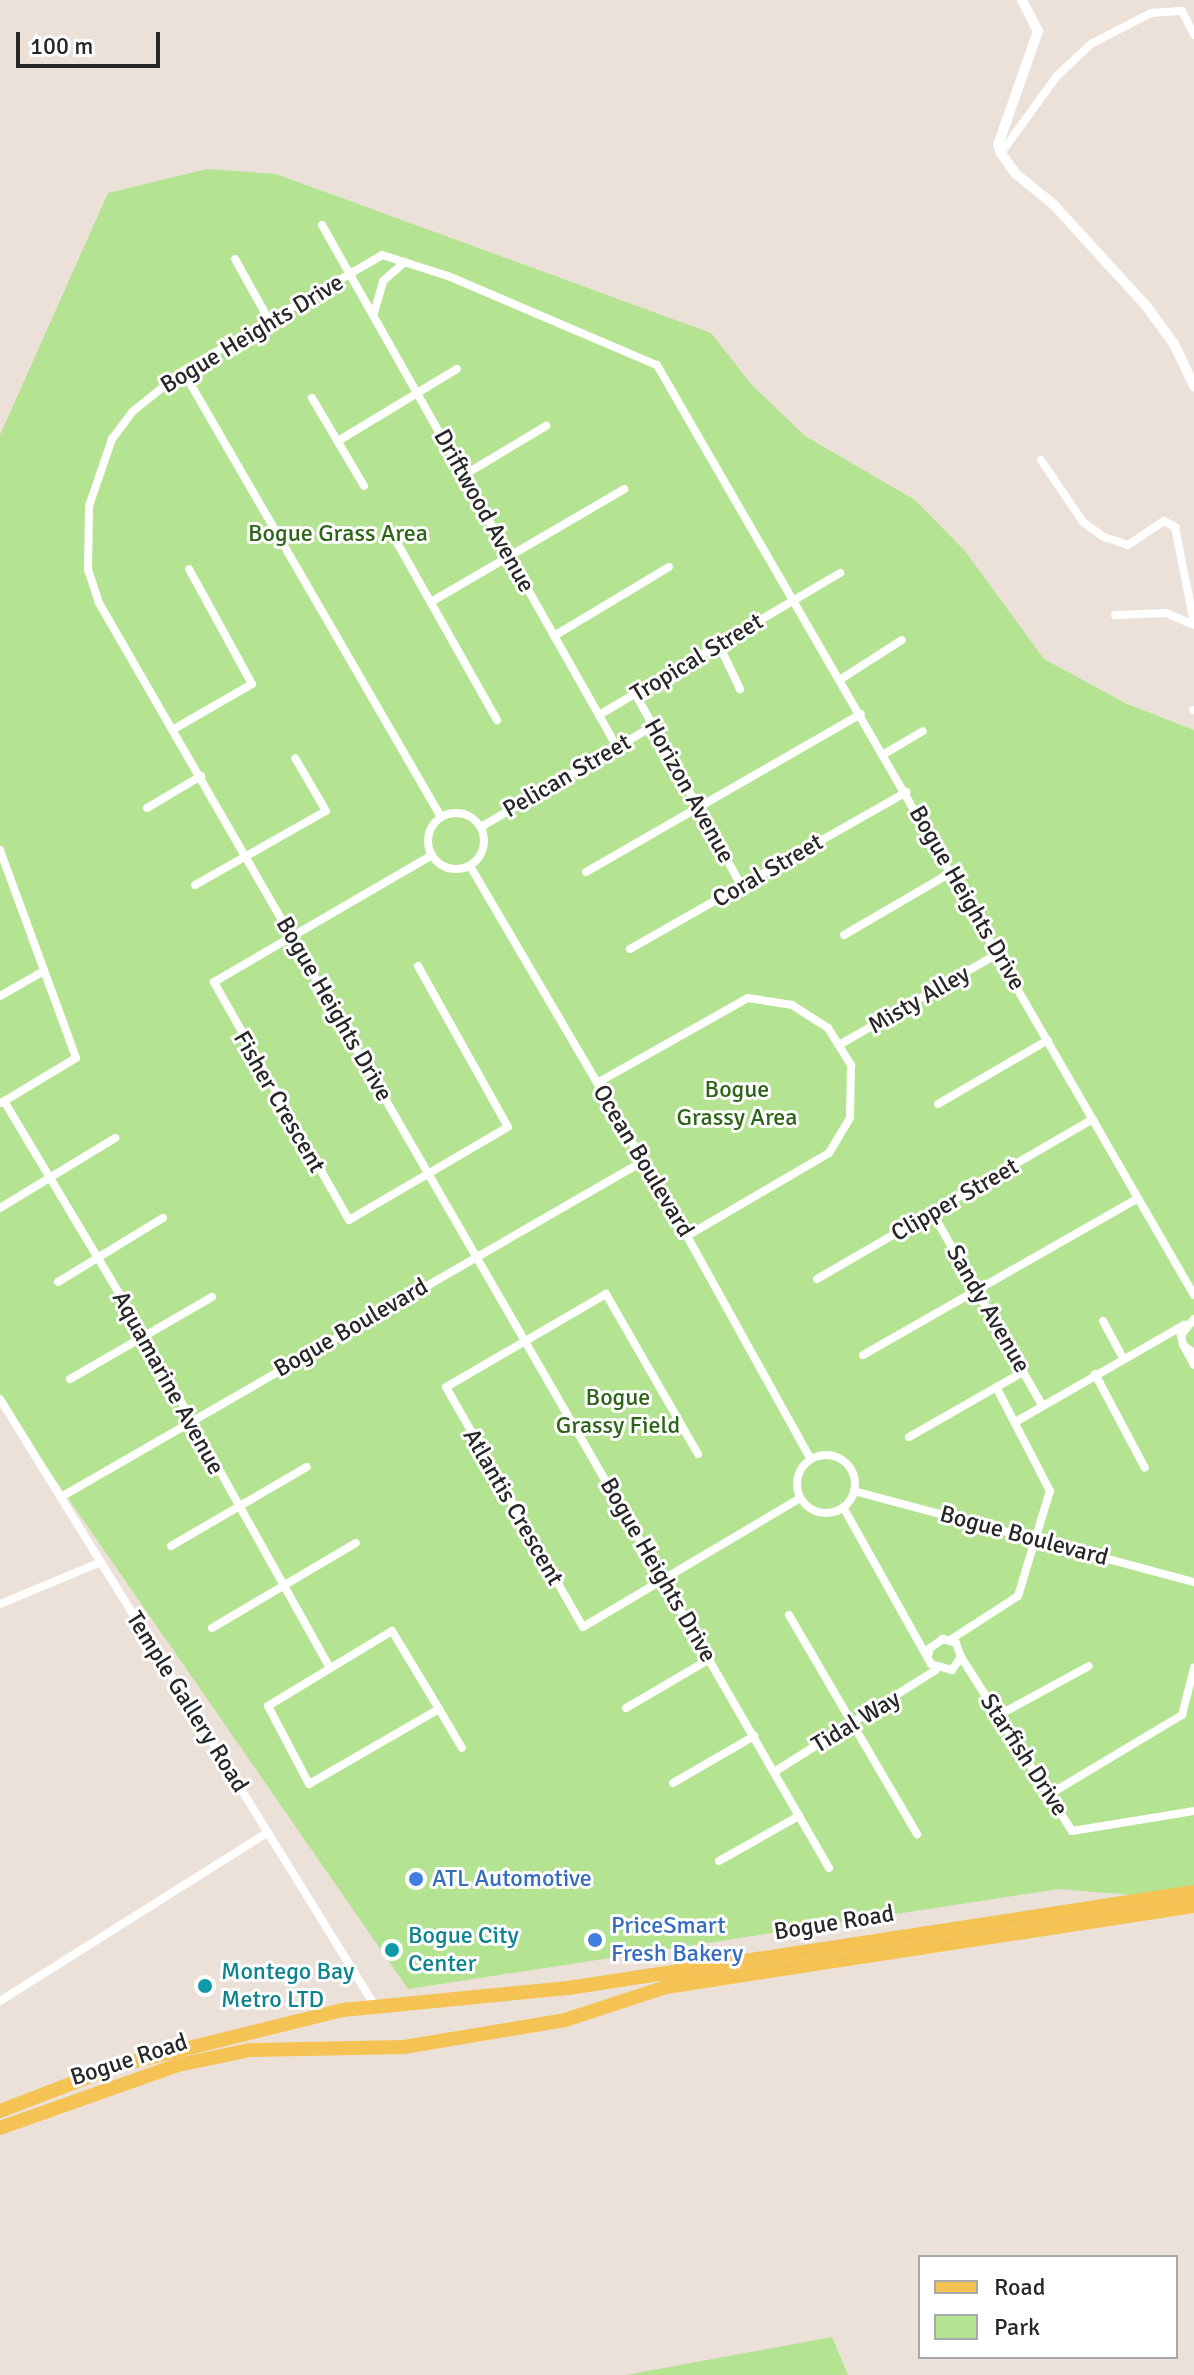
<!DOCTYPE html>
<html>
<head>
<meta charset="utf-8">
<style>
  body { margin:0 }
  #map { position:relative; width:1194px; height:2375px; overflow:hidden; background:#ebe1d8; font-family:Signika,sans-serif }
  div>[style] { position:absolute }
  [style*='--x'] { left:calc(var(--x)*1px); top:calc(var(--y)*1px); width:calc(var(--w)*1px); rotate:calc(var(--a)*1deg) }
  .green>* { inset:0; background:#b4e492 }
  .minor>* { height:8px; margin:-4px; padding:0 4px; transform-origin:4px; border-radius:4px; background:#fff }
  .minor>.ring { margin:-4px; padding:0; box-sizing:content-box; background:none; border:8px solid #fff; border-radius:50% }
  .tertiary>* { height:10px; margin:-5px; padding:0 5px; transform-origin:5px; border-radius:5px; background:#fff }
  .primary>* { height:14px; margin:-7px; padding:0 7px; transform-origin:7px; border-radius:7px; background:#f4c354 }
  .dots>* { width:22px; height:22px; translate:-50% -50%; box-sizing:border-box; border:4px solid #fff; border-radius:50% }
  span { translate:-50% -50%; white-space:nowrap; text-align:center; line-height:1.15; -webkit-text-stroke:6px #fff; paint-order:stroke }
  .street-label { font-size:24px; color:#272727 }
  .park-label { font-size:24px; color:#2d6417 }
  .shop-label { font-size:24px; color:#366cbe }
  .left { translate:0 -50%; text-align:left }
  .culture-label { font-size:24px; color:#0d838f }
  .legend { position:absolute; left:918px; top:2255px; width:260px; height:104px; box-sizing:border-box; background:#fff; border:2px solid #a9a9a9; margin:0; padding:10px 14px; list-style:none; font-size:24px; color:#272727 }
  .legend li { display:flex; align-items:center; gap:16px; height:40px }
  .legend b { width:40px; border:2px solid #a9a9a9 }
  .scale { position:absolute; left:16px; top:32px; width:144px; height:36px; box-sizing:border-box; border:4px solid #272727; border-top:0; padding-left:10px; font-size:24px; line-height:28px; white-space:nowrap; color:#272727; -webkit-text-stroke:6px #fff; paint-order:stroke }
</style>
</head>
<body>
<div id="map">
  <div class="green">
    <div style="clip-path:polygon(207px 169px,276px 174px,711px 333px,751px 384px,805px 436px,915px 500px,965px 551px,1044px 659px,1127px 704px,1194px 730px,1194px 1900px,1059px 1889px,408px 1989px,0 1400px,0 435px,108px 193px)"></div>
    <div style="clip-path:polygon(832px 2337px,848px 2375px,626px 2375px)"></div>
  </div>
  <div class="minor">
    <div style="--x:1001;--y:153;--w:95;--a:-54"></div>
    <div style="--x:1057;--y:76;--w:47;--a:-43.3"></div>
    <div style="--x:1091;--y:44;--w:68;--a:-27.3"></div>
    <div style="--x:1151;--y:13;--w:31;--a:-4"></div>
    <div style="--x:1182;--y:11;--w:27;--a:63"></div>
    <div style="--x:322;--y:225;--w:600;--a:60.53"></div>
    <div style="--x:235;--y:259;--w:70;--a:60.9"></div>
    <div style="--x:374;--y:313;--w:33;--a:-74"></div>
    <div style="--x:383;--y:281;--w:29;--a:-41"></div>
    <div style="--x:183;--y:371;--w:515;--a:59.95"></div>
    <div style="--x:312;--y:398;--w:102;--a:59.4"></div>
    <div style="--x:338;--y:441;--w:139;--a:-31.2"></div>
    <div style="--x:1041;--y:460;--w:75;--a:55.9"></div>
    <div style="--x:1083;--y:522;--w:26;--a:36"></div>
    <div style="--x:1104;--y:537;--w:25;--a:18"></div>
    <div style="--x:1128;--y:545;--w:43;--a:-33.7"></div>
    <div style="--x:1164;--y:521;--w:13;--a:29"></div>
    <div style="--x:1175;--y:527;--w:98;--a:78.8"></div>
    <div style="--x:464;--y:475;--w:96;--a:-30.9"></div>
    <div style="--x:395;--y:539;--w:208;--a:60.6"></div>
    <div style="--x:431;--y:602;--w:224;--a:-30.3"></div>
    <div style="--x:1115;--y:615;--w:51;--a:-2.2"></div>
    <div style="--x:1166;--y:613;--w:30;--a:23"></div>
    <div style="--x:554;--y:636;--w:134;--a:-31"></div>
    <div style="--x:719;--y:645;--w:49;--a:64.5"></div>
    <div style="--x:841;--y:679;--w:72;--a:-32.6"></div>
    <div style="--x:636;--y:695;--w:219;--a:61.1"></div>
    <div style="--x:1193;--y:710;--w:1;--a:0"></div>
    <div style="--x:599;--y:715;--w:280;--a:-30.5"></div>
    <div style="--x:174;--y:729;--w:90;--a:-30"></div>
    <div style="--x:252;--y:684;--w:131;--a:-118.7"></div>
    <div style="--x:884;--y:754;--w:45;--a:-30.5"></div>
    <div style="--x:147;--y:808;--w:63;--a:-30.7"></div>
    <div class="ring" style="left:428px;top:813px;width:48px;height:48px"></div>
    <div style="--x:481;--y:827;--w:199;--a:-30.4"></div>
    <div style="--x:0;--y:850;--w:221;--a:69.9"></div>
    <div style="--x:76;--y:1058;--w:87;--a:149"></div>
    <div style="--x:470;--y:866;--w:429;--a:59.6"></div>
    <div style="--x:687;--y:1236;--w:254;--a:61"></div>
    <div style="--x:586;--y:872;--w:317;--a:-29.9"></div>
    <div style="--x:195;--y:885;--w:150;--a:-29.5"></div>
    <div style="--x:326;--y:811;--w:61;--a:-120.3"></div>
    <div style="--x:844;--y:935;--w:125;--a:-30.3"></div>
    <div style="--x:630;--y:949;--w:318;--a:-29.6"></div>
    <div style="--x:418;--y:966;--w:184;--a:60.8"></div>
    <div style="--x:508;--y:1127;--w:184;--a:149.7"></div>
    <div style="--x:349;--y:1220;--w:274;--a:-119.6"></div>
    <div style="--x:214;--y:982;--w:252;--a:-30.2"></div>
    <div style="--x:0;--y:996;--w:48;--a:-29.7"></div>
    <div style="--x:839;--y:1045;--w:185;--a:-29.9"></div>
    <div style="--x:597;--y:1083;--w:173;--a:-29.4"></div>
    <div style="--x:748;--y:998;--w:45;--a:9"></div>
    <div style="--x:792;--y:1005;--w:43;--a:32.6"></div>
    <div style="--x:828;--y:1028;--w:44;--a:58.1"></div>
    <div style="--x:851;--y:1065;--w:53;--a:91.1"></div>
    <div style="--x:850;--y:1118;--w:41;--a:121"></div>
    <div style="--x:829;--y:1153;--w:164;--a:149.7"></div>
    <div style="--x:4;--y:1101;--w:275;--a:59.1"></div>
    <div style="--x:145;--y:1337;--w:377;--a:60.8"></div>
    <div style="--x:938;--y:1104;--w:127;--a:-30.2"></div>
    <div style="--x:0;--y:1208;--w:135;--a:-31.3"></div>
    <div style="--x:933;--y:1214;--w:220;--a:60.3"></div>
    <div style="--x:817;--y:1279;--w:319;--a:-30.1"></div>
    <div style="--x:58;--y:1282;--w:123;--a:-31.4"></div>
    <div style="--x:1194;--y:1319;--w:21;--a:129"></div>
    <div style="--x:1181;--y:1335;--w:10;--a:79"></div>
    <div style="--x:1183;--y:1345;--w:14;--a:36"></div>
    <div style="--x:1103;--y:1321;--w:42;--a:61.6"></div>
    <div style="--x:1185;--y:1348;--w:19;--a:62"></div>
    <div style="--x:863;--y:1355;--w:314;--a:-29.7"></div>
    <div style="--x:1095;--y:1374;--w:106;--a:62"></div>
    <div style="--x:70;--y:1379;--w:164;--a:-30"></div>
    <div style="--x:0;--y:1399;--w:713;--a:58.29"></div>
    <div style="--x:1017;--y:1421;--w:193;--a:-29.9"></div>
    <div style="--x:909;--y:1437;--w:131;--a:-29.7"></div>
    <div style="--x:698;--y:1454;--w:185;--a:-119.9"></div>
    <div style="--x:606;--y:1294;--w:185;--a:149.8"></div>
    <div style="--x:446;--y:1387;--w:276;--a:60.3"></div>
    <div style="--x:583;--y:1627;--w:252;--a:-30.7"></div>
    <div class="ring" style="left:797px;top:1455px;width:50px;height:50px"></div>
    <div style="--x:854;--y:1491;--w:352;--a:15"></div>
    <div style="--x:61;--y:1497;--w:671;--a:-29.97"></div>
    <div style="--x:843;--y:1507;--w:180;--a:60.7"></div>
    <div style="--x:931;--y:1664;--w:22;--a:16"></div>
    <div style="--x:952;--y:1670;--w:16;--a:-55"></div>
    <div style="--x:961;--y:1657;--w:15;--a:-110"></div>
    <div style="--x:956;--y:1643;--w:14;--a:-163"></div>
    <div style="--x:943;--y:1639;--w:16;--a:145"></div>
    <div style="--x:930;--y:1648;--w:8;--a:104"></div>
    <div style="--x:171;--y:1546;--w:157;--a:-30.2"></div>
    <div style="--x:0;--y:1604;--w:109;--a:-22.6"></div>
    <div style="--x:789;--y:1615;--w:254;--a:59.7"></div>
    <div style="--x:212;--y:1628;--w:167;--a:-30.6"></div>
    <div style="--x:392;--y:1631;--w:91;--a:58.9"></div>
    <div style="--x:439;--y:1709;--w:150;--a:150"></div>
    <div style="--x:309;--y:1784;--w:88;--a:-117.7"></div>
    <div style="--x:268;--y:1706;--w:145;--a:-31.2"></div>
    <div style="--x:950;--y:1640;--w:81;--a:-32.9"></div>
    <div style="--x:1018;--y:1596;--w:110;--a:-73.1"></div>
    <div style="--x:1050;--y:1491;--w:117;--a:-117.4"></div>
    <div style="--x:961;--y:1657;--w:206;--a:57.5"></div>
    <div style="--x:1072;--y:1831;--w:124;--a:-9.3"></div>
    <div style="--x:626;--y:1708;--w:97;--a:-30.3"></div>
    <div style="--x:439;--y:1709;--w:45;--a:59.5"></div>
    <div style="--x:999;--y:1715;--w:102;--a:-28.6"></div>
    <div style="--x:774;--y:1772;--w:191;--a:-32.2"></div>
    <div style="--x:673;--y:1783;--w:94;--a:-30.1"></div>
    <div style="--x:1050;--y:1794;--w:154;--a:-30.9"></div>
    <div style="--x:1182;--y:1715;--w:49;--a:-75.7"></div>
    <div style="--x:719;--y:1861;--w:92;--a:-29.4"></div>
    <div style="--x:829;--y:1868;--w:1461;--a:-119.99"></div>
    <div style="--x:99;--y:603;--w:35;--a:-108"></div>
    <div style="--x:88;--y:570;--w:64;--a:-89.1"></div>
    <div style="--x:89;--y:506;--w:71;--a:-71.1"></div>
    <div style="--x:112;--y:439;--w:34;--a:-53"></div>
    <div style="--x:132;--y:412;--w:65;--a:-38.8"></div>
    <div style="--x:183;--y:371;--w:230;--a:-30.2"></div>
    <div style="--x:382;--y:255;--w:69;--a:17.7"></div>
    <div style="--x:448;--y:276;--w:227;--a:23.1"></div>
    <div style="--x:657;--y:365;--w:1074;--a:60"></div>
    <div style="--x:0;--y:2001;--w:317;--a:-32.2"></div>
  </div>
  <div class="tertiary">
    <div style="--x:1022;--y:0;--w:35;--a:63"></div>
    <div style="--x:1038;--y:31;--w:121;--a:109.3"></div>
    <div style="--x:998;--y:145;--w:9;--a:69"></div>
    <div style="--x:1001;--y:153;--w:24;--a:55"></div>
    <div style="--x:1015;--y:173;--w:50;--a:39.4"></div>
    <div style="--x:1054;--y:205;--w:138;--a:47.6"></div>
    <div style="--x:1147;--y:307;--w:46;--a:53.9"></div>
    <div style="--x:1174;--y:344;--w:47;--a:64.5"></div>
  </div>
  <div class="primary">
    <div style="--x:0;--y:2111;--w:129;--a:-21"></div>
    <div style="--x:120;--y:2065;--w:230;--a:-13.9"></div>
    <div style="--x:343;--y:2010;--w:226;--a:-5.6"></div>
    <div style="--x:568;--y:1988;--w:633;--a:-8.72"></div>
    <div style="--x:0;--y:2128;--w:189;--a:-19.5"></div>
    <div style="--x:178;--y:2065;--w:74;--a:-11.8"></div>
    <div style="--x:250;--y:2050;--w:154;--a:-1.1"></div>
    <div style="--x:404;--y:2047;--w:163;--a:-9.5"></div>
    <div style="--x:565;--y:2020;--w:106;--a:-18.1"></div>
    <div style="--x:666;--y:1987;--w:534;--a:-8.72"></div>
  </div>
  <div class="dots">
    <div style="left:416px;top:1879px;background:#3f7fe0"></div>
    <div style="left:595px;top:1940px;background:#3f7fe0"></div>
    <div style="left:392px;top:1950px;background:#0f9aa8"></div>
    <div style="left:205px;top:1986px;background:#0f9aa8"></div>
  </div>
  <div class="street-label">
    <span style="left:252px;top:334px;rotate:-31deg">Bogue Heights Drive</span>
    <span style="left:484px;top:511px;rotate:61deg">Driftwood Avenue</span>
    <span style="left:697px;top:658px;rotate:-31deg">Tropical Street</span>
    <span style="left:567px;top:776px;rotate:-30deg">Pelican Street</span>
    <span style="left:689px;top:791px;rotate:61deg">Horizon Avenue</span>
    <span style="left:768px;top:871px;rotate:-30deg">Coral Street</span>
    <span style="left:967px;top:898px;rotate:60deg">Bogue Heights Drive</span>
    <span style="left:919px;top:1000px;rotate:-30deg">Misty Alley</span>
    <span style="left:334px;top:1009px;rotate:60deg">Bogue Heights Drive</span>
    <span style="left:279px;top:1102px;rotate:60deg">Fisher Crescent</span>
    <span style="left:643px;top:1161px;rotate:59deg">Ocean Boulevard</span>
    <span style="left:955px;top:1200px;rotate:-30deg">Clipper Street</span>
    <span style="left:988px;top:1309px;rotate:60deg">Sandy Avenue</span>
    <span style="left:351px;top:1328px;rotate:-30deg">Bogue Boulevard</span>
    <span style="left:168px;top:1383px;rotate:61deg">Aquamarine Avenue</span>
    <span style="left:513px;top:1507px;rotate:60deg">Atlantis Crescent</span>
    <span style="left:1024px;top:1536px;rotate:15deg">Bogue Boulevard</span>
    <span style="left:658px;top:1570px;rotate:60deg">Bogue Heights Drive</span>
    <span style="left:187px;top:1702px;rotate:58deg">Temple Gallery Road</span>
    <span style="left:856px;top:1722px;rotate:-31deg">Tidal Way</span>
    <span style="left:1024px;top:1755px;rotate:57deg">Starfish Drive</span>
    <span style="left:834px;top:1923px;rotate:-9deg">Bogue Road</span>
    <span style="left:129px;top:2060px;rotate:-18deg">Bogue Road</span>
  </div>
  <div class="park-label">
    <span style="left:338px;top:534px">Bogue Grass Area</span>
    <span style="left:737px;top:1104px">Bogue<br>Grassy Area</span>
    <span style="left:618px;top:1412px">Bogue<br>Grassy Field</span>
  </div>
  <div class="shop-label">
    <span class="left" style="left:432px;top:1879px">ATL Automotive</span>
    <span class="left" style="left:611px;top:1940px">PriceSmart<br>Fresh Bakery</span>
  </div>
  <div class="culture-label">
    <span class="left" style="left:408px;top:1950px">Bogue City<br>Center</span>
    <span class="left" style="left:221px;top:1986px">Montego Bay<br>Metro LTD</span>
  </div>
  <ul class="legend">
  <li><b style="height:10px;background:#f4c354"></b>Road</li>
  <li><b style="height:22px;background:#b4e492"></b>Park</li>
  </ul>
  <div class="scale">100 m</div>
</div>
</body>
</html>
